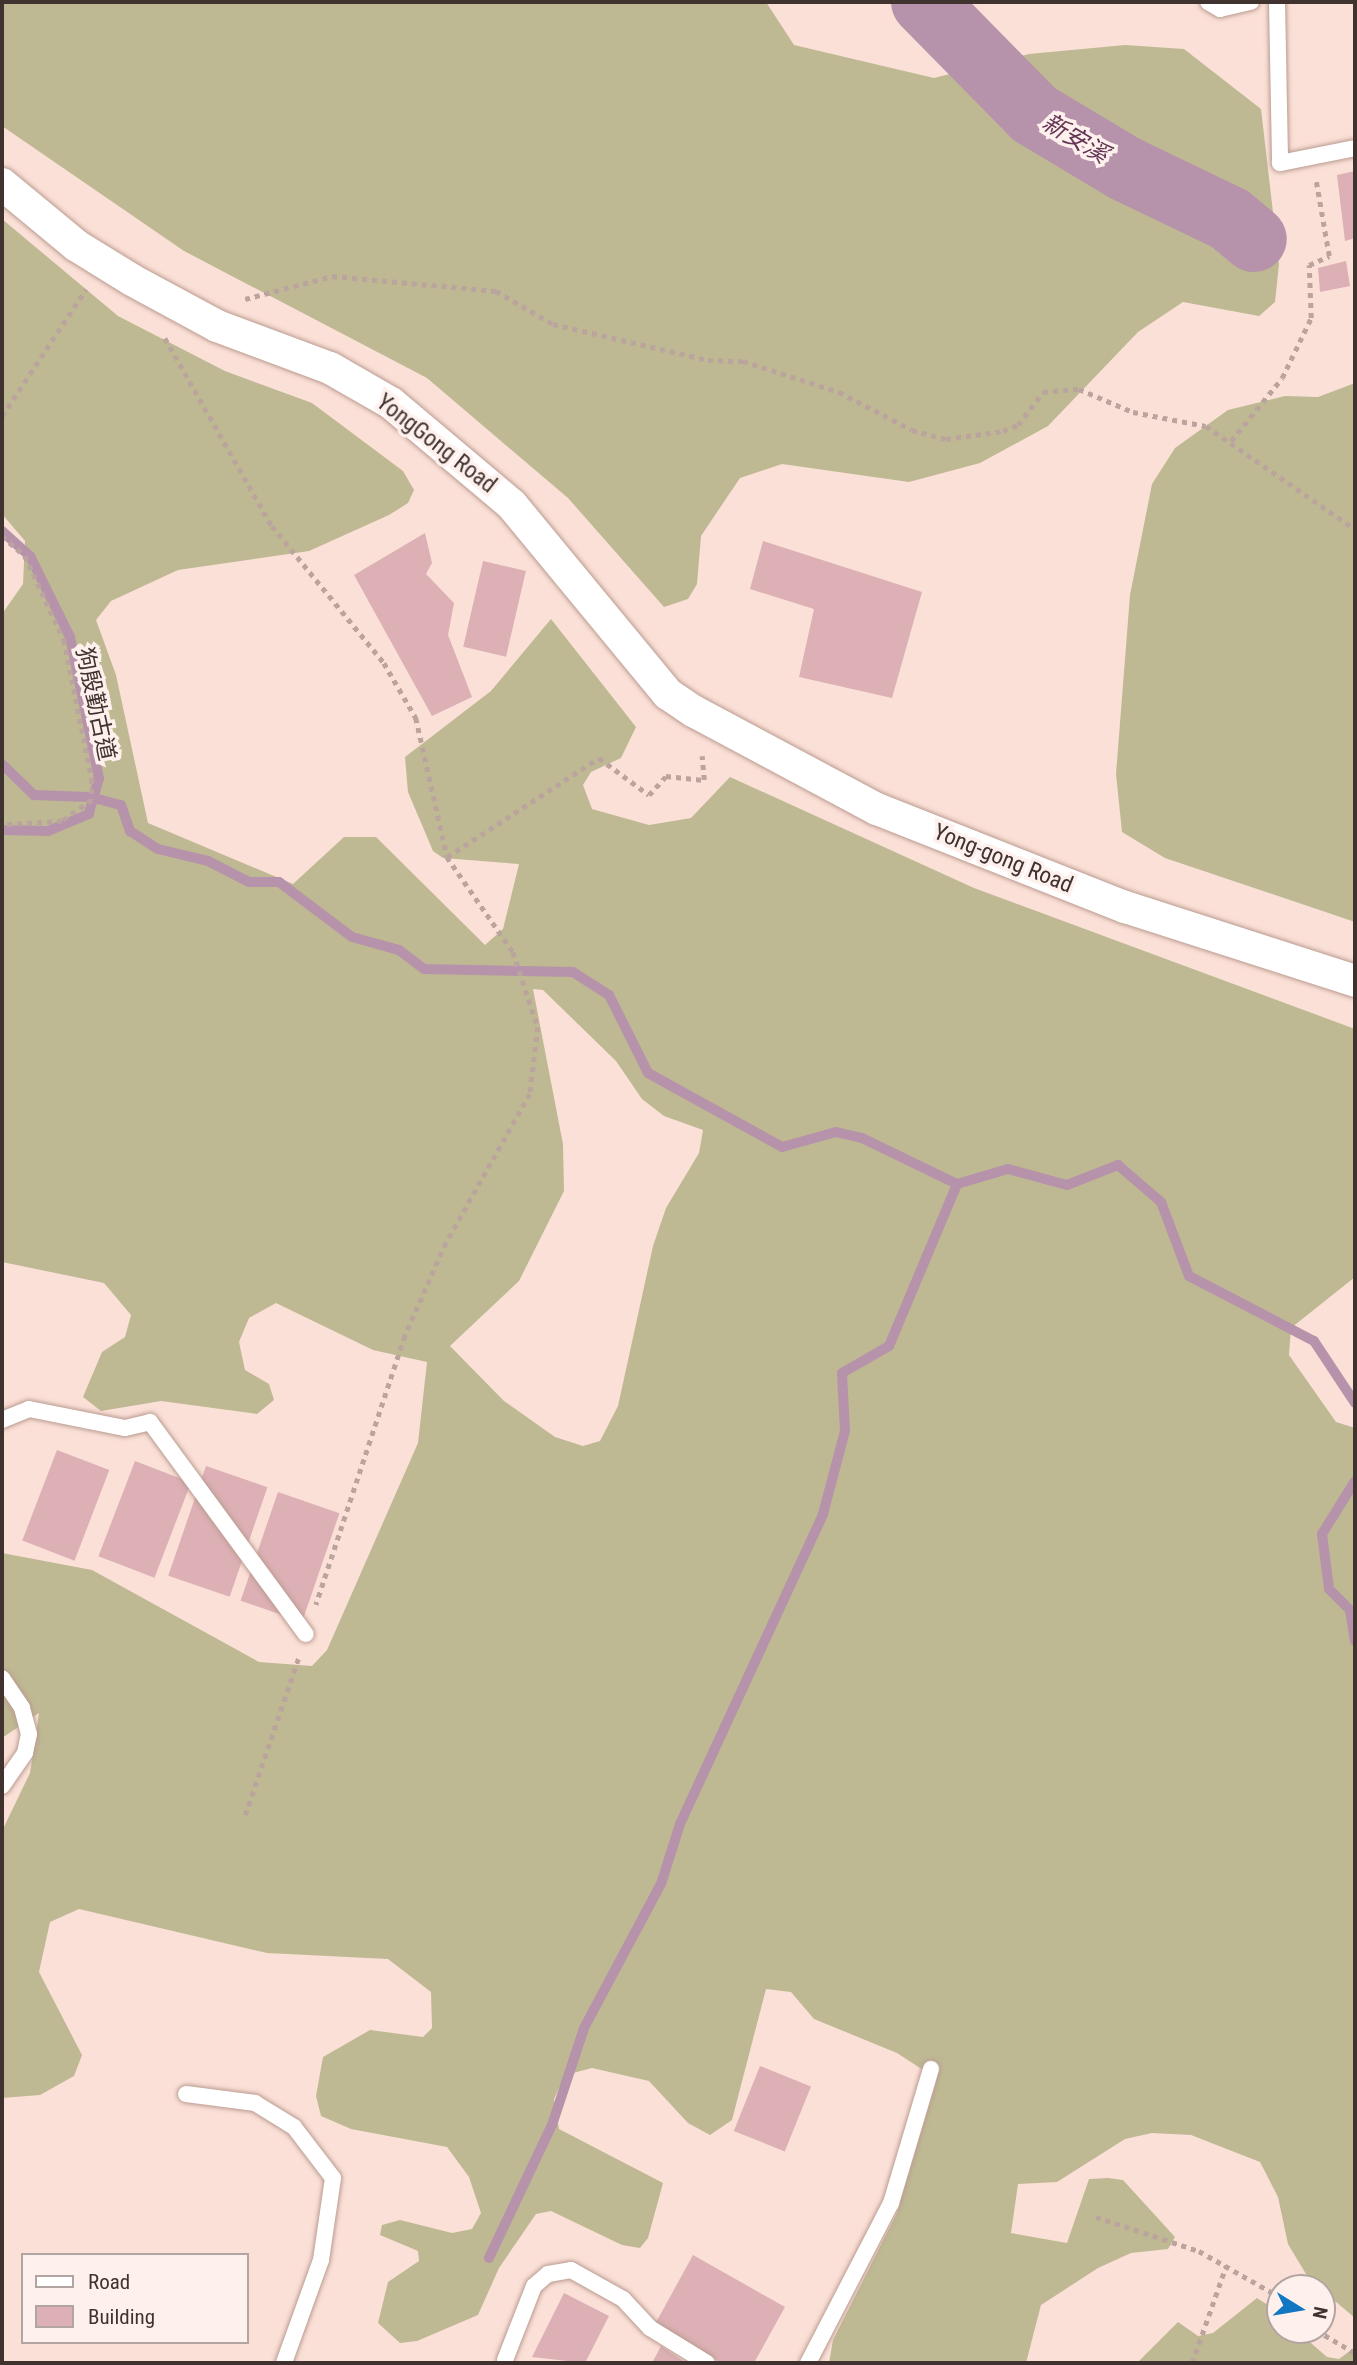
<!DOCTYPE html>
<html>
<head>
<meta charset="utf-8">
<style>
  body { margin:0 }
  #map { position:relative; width:1357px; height:2365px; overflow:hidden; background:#fbe0d7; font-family:"Roboto Condensed","Noto Sans TC",sans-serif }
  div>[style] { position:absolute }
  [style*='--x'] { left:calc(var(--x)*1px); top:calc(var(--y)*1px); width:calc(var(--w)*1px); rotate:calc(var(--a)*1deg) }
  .forest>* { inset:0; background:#beb993 }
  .stream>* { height:10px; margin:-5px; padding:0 5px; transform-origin:5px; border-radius:5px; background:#b693aa }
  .river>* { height:66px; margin:-33px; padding:0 33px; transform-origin:33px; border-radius:33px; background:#b693aa }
  .building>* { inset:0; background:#dcb0b5; transform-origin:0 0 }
  .path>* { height:4.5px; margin-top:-2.25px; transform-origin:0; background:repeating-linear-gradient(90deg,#baa49d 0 5px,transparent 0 10px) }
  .roads { filter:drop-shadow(0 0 2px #ba9b90) drop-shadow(0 0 2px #ba9b90) }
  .service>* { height:16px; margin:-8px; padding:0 8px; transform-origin:8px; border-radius:8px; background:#fff }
  .minor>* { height:32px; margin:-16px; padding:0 16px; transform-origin:16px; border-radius:16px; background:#fff }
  span { translate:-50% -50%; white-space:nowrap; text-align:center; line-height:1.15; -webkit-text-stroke:7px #fef0ec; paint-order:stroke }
  .street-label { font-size:23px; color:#40332f }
  .water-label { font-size:24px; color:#653556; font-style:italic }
  .frame { position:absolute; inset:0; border:4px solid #40332f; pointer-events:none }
  .legend { position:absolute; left:21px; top:2253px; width:228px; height:91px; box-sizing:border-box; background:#fef0ec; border:2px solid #b2a4a0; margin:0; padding:9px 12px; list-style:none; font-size:21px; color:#40332f }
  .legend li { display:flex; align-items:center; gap:14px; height:35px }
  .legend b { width:35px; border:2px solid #b2a4a0 }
  .north { position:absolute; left:1266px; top:2274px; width:70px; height:70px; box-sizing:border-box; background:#fef0ec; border:2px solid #b2a4a0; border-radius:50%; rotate:101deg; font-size:19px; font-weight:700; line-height:28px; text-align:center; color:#40332f }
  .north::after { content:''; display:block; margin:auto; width:24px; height:32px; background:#1277c3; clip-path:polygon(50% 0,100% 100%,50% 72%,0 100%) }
</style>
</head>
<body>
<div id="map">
  <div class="forest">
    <div style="clip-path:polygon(2px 2px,766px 2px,794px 45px,934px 78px,1029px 54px,1125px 45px,1184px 49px,1261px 109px,1279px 264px,1275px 302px,1259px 316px,1183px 302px,1138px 332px,1048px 426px,980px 463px,909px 482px,782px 464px,740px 478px,701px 536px,697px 584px,688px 599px,664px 607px,568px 498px,427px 378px,184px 251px,2px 126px)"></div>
    <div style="clip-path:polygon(evenodd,2px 219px,118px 316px,225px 371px,312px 403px,403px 471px,414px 490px,408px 503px,389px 515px,309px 551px,178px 570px,111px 601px,96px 620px,116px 675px,148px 823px,293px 884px,344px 837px,376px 837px,485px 945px,503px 929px,519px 864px,443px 858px,433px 851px,408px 792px,405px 757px,491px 691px,551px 619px,636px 727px,621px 758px,591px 772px,583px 785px,592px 809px,649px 825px,691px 818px,730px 777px,974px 888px,1355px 1029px,1355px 1277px,1291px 1328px,1289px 1355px,1336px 1422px,1355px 1428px,1355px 2318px,1309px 2279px,1288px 2244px,1278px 2197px,1260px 2162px,1191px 2135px,1152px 2133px,1125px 2139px,1057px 2182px,1018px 2184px,1011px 2233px,1067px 2243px,1089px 2179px,1108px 2178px,1123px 2180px,1175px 2237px,1168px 2249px,1131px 2253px,1098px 2268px,1041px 2305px,1026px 2363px,829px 2363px,833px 2340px,897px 2213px,937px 2079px,897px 2053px,814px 2019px,791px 1992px,766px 1989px,732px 2120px,710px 2135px,688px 2123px,649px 2081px,592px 2068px,565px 2075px,554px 2099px,559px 2129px,663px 2183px,648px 2238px,640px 2248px,622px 2245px,551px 2211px,536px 2214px,499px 2268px,478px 2315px,417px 2341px,400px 2343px,378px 2323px,388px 2282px,419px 2261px,418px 2251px,380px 2235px,382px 2225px,400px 2220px,452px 2233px,472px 2229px,481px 2213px,469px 2177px,447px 2147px,351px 2129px,321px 2116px,316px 2096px,323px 2057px,370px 2030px,423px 2037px,432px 2028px,431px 1992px,388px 1959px,267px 1953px,79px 1909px,50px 1922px,39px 1972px,82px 2055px,74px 2076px,40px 2095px,2px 2098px,2px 1831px,30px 1773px,39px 1713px,2px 1738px,2px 1553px,92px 1570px,259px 1662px,312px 1666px,327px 1650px,418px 1443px,427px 1362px,373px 1350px,276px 1303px,249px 1318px,239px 1342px,245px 1370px,269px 1384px,274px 1400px,257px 1414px,161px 1401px,101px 1411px,83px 1397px,102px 1352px,125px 1337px,131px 1315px,104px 1283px,2px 1262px,2px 614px,23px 584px,25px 541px,2px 514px,2px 219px,533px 989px,543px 990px,616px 1061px,642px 1099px,664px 1116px,703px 1130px,699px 1153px,666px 1208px,653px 1246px,618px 1406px,600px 1441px,583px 1446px,555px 1437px,504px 1401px,450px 1346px,519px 1281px,564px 1191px,563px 1144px,533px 989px)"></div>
    <div style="clip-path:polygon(1355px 383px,1355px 922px,1165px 858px,1122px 832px,1116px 774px,1130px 595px,1152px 484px,1175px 448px,1228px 410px,1285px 396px,1318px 397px)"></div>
    <div style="clip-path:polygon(1257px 2298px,1280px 2313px,1280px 2330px,1296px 2330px,1327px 2357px,1339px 2359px,1355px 2347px,1355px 2363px,1137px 2363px,1178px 2322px,1198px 2336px,1213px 2333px)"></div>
  </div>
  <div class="stream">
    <div style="--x:2;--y:531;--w:38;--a:42"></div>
    <div style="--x:30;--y:556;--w:90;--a:63.7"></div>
    <div style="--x:70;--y:637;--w:144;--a:78.4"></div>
    <div style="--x:99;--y:778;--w:37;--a:106"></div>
    <div style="--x:89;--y:814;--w:44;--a:157.5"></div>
    <div style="--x:48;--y:831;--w:46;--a:-178.8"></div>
    <div style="--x:2;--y:764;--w:45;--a:44.1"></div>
    <div style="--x:34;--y:795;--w:54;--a:2.1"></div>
    <div style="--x:94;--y:798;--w:28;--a:15"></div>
    <div style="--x:121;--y:805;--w:28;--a:71"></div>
    <div style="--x:130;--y:831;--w:33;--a:33"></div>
    <div style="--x:158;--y:849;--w:51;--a:13.5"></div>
    <div style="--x:208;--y:861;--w:46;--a:27.1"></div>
    <div style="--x:249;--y:882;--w:30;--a:0"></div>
    <div style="--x:279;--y:882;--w:91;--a:37"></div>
    <div style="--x:352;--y:937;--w:49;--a:15.5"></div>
    <div style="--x:399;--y:950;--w:31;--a:37"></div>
    <div style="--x:424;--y:969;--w:149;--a:1.2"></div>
    <div style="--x:573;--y:972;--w:43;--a:32.6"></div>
    <div style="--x:609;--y:995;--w:87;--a:63.4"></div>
    <div style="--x:648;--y:1073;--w:153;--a:28.9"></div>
    <div style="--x:782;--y:1147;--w:56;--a:-15.5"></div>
    <div style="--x:836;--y:1132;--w:27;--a:13"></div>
    <div style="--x:862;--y:1138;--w:106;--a:25.8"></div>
    <div style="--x:957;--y:1184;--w:53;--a:-16.4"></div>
    <div style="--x:1008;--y:1169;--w:61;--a:15.2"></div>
    <div style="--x:1067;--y:1185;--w:55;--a:-21.4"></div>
    <div style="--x:1118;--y:1165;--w:57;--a:40.7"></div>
    <div style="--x:1161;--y:1202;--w:79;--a:69.3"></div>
    <div style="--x:1189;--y:1276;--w:141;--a:27.5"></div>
    <div style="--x:1314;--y:1341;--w:74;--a:56.5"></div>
    <div style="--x:1355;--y:1481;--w:62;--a:121.9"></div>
    <div style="--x:1322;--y:1534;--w:55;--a:82.7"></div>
    <div style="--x:1329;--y:1589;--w:30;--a:45"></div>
    <div style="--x:1350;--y:1610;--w:31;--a:81"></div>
    <div style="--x:489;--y:2258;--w:147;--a:-64.7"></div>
    <div style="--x:552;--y:2125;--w:102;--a:-71.7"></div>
    <div style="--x:584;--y:2028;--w:163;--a:-61.9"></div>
    <div style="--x:661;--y:1884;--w:63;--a:-72.4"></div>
    <div style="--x:680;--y:1824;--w:341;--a:-65.2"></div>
    <div style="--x:823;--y:1514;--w:86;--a:-75.2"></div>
    <div style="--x:845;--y:1431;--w:58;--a:-93"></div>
    <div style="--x:842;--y:1373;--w:54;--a:-29.9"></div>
    <div style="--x:889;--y:1346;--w:176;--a:-67.2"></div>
  </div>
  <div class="river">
    <div style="--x:924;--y:2;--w:157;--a:45.5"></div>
    <div style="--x:1034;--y:114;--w:107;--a:30.9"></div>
    <div style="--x:1126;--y:169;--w:115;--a:25.7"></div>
    <div style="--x:1230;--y:219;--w:31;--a:40"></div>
  </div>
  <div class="building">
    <div style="clip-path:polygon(1355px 171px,1355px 238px,1345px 241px,1337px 175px)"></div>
    <div style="clip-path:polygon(1346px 261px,1350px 286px,1320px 292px,1318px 268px)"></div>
    <div style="clip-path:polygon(425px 533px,432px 563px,426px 574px,454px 603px,448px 635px,472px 697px,432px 716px,354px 575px)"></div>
    <div style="clip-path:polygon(763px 541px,922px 592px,892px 698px,799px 677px,814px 609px,750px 589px)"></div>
    <div style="left:483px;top:561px;width:44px;height:88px;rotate:13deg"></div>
    <div style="left:57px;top:1450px;width:56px;height:97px;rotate:21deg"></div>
    <div style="left:135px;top:1461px;width:60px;height:102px;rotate:21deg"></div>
    <div style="left:206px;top:1466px;width:65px;height:116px;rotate:19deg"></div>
    <div style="left:278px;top:1492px;width:65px;height:115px;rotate:19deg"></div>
    <div style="left:760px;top:2066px;width:55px;height:70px;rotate:22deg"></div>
    <div style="clip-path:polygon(693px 2255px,785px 2307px,754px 2363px,722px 2363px,654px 2326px)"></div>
    <div style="clip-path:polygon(564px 2293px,609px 2316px,585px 2363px,532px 2357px)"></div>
    <div style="clip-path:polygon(661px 2346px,686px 2363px,652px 2363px)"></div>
  </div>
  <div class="path">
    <div style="--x:245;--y:299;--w:90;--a:-14.8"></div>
    <div style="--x:332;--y:276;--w:165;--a:5.2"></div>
    <div style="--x:496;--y:291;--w:66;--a:30.1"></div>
    <div style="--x:553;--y:324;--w:159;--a:13.1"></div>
    <div style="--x:708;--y:360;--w:35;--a:2"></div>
    <div style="--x:743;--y:361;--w:101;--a:17.9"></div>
    <div style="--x:839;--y:392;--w:82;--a:27.5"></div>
    <div style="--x:912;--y:430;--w:35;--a:15"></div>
    <div style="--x:946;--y:439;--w:58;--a:-8"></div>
    <div style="--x:1003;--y:431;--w:16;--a:-22"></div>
    <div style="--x:1018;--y:425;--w:41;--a:-52.9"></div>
    <div style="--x:1043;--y:392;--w:36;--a:-5"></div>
    <div style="--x:1079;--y:389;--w:59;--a:23.1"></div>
    <div style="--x:1133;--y:412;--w:74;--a:10.9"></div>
    <div style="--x:1206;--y:426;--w:181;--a:34.7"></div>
    <div style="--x:165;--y:338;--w:216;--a:60.4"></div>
    <div style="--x:272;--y:526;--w:177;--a:50.7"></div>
    <div style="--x:384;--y:663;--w:64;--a:59.8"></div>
    <div style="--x:416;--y:718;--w:142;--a:77.4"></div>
    <div style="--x:447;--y:857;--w:116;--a:55.2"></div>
    <div style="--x:513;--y:952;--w:79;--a:71.6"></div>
    <div style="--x:538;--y:1027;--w:67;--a:96.8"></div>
    <div style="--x:530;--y:1094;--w:171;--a:119.4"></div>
    <div style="--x:446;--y:1243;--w:102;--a:113.8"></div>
    <div style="--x:405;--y:1336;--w:283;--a:108.3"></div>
    <div style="--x:2;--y:416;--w:152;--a:-56.5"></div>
    <div style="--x:1231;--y:441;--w:81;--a:-51"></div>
    <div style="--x:1282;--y:378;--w:67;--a:-64.2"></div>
    <div style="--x:1311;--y:318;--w:53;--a:-92.2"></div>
    <div style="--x:1309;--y:265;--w:22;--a:-24"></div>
    <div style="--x:1329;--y:256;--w:76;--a:-99.8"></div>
    <div style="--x:2;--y:536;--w:30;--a:41"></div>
    <div style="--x:25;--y:556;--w:93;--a:65.1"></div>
    <div style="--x:64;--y:640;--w:142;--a:78.6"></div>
    <div style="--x:92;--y:779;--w:21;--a:90"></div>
    <div style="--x:92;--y:800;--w:37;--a:145"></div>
    <div style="--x:62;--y:821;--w:60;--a:176.2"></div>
    <div style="--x:447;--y:857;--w:181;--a:-33.1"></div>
    <div style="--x:599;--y:758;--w:62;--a:36.5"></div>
    <div style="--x:649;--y:795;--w:25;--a:-48"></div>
    <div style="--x:666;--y:776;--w:38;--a:6"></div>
    <div style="--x:704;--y:780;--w:24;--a:-95"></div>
    <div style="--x:245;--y:1815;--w:168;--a:-71.2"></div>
    <div style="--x:1096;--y:2217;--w:108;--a:18.3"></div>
    <div style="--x:1199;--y:2251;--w:93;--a:29.6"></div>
    <div style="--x:1316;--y:2330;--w:45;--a:30.5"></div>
    <div style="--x:1192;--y:2363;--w:103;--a:-70.7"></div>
  </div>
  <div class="roads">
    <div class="service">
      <div style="--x:1208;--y:2;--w:14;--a:30"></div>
      <div style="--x:1220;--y:9;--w:32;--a:-13"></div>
      <div style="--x:1277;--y:2;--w:161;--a:88.9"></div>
      <div style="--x:1280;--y:163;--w:76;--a:-11.3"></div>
      <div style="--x:2;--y:1420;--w:29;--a:-22"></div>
      <div style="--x:29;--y:1409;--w:98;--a:11.2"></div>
      <div style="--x:125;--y:1428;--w:26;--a:-13"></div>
      <div style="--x:150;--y:1422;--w:263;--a:53.7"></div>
      <div style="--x:2;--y:1678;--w:36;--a:56"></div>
      <div style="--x:22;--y:1708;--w:27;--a:75"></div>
      <div style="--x:29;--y:1734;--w:19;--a:102"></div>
      <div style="--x:25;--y:1753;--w:40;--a:124.9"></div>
      <div style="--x:186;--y:2094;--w:70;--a:7.4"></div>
      <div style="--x:255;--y:2103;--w:46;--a:31.6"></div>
      <div style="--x:294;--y:2127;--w:64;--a:52.6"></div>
      <div style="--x:333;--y:2178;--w:83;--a:98.3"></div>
      <div style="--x:321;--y:2260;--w:109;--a:109.8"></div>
      <div style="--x:505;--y:2360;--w:79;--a:-68.6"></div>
      <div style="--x:534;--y:2286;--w:18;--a:-41"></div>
      <div style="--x:548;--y:2274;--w:23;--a:-10"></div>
      <div style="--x:571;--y:2270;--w:60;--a:29.1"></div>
      <div style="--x:623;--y:2299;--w:40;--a:47"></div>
      <div style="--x:650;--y:2328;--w:67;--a:31.6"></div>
      <div style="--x:808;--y:2363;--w:180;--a:-62.6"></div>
      <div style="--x:891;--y:2203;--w:140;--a:-73.4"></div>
    </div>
    <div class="minor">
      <div style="--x:2;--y:184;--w:97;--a:39.6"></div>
      <div style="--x:77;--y:246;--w:65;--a:31.7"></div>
      <div style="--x:132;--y:280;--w:97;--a:28.4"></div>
      <div style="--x:217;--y:326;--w:121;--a:20.4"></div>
      <div style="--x:330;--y:368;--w:70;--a:29.8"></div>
      <div style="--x:391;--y:403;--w:158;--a:40.1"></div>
      <div style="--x:512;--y:505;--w:245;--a:50.5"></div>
      <div style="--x:668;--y:694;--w:32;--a:34"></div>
      <div style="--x:695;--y:712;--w:206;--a:28.1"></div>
      <div style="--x:877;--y:809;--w:267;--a:21.6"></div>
      <div style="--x:1125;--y:907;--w:242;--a:17.8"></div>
    </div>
  </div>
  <div class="street-label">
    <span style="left:436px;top:444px;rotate:38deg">YongGong Road</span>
    <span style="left:95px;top:704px;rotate:78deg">狗殷勤古道</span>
    <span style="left:1003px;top:859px;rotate:22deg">Yong-gong Road</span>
  </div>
  <div class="water-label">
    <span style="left:1075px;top:139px;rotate:31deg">新安溪</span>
  </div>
  <div class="frame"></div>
  <ul class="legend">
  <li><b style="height:9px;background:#fff"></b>Road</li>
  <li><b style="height:19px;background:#dcb0b5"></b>Building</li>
  </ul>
  <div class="north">N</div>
</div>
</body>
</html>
